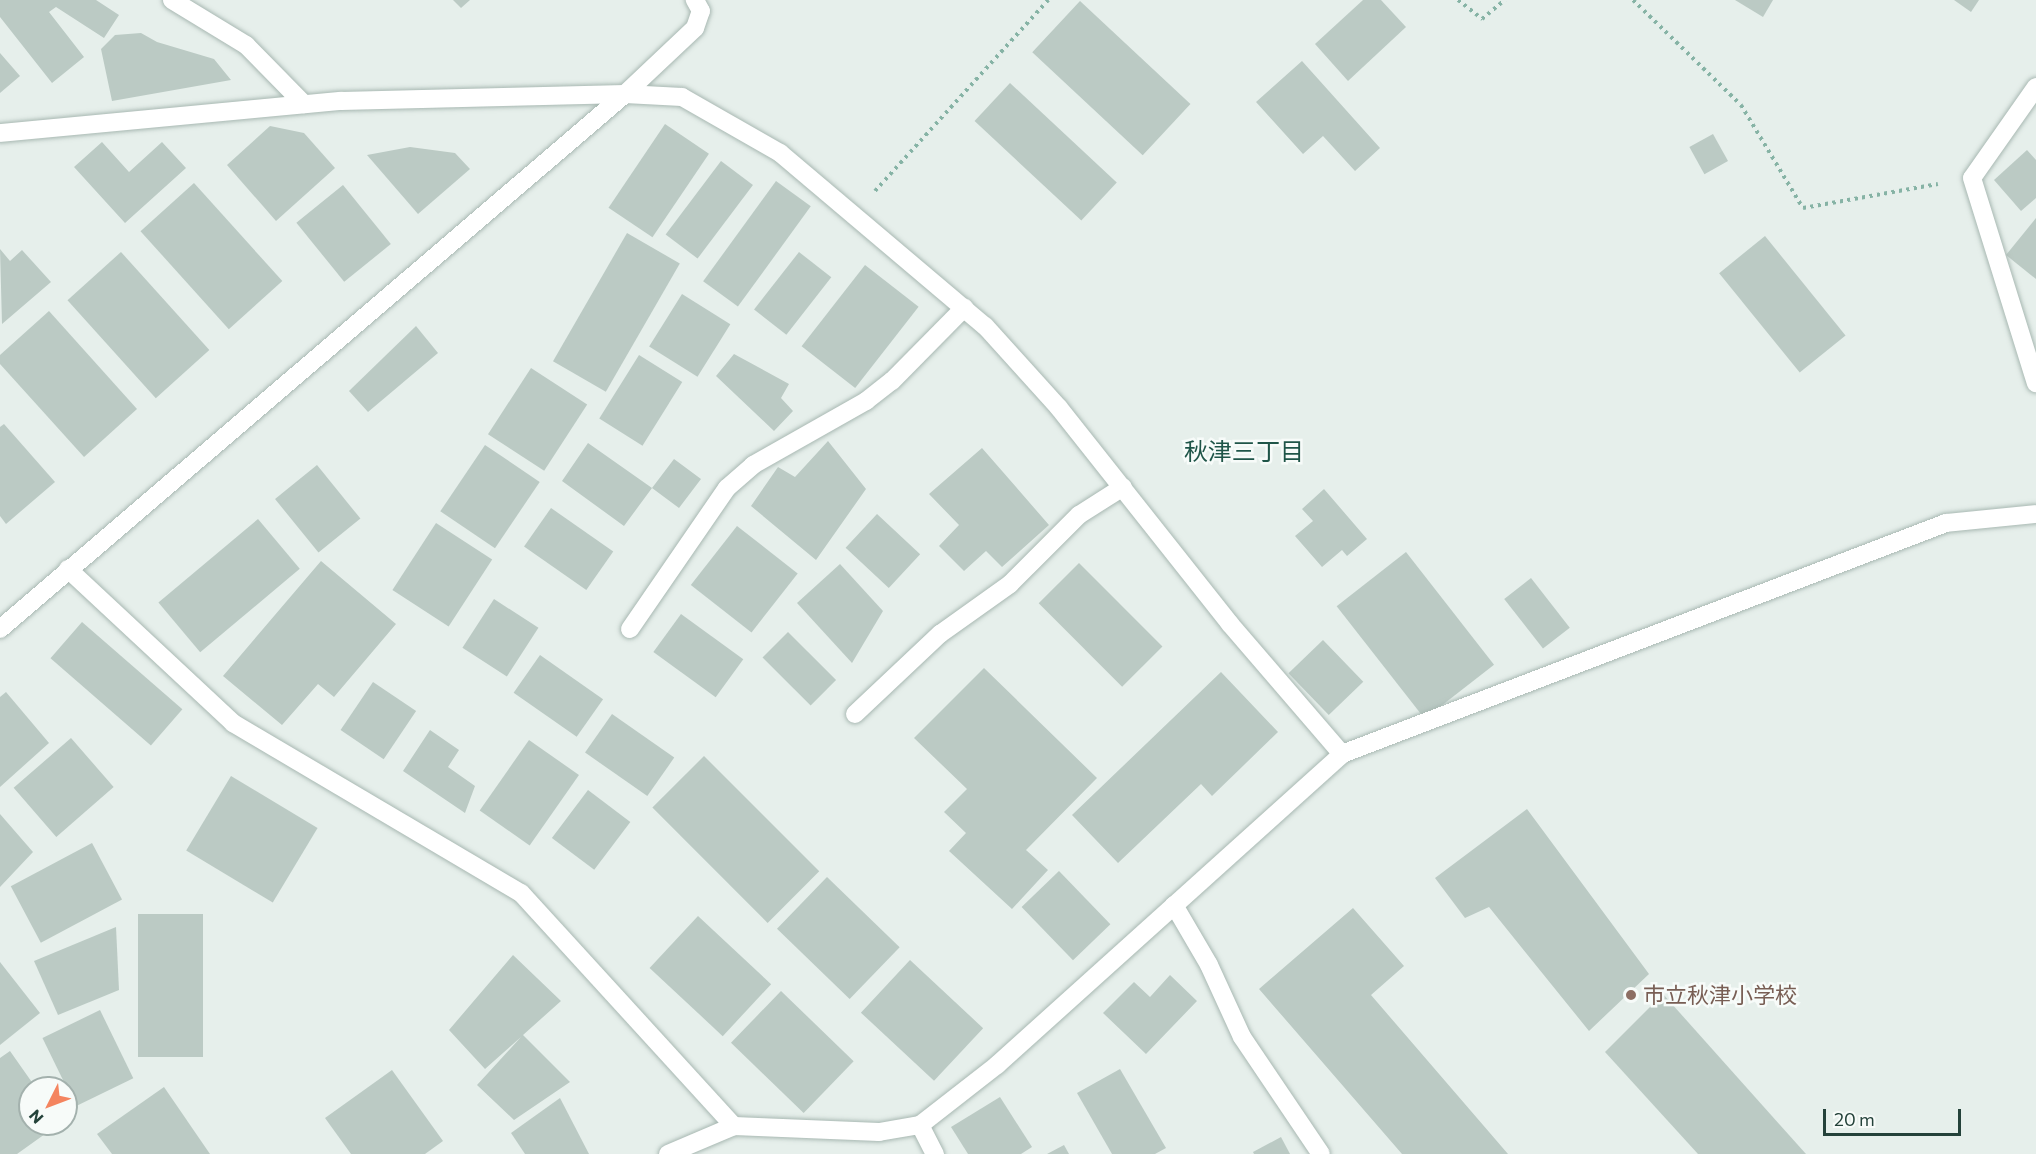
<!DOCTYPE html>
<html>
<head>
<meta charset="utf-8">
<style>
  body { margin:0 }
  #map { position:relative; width:2036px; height:1154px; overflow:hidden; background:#e6efeb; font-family:Commissioner,"Noto Sans JP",sans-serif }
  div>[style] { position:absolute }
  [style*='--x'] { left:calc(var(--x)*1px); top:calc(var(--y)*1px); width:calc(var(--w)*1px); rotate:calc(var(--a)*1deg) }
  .building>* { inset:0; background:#bbcac4; transform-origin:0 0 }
  .path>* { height:4px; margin-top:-2px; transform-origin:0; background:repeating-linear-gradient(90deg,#86b3a5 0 3px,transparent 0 7.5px) }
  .roads { filter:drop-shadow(0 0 2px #a8b8b2) drop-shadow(0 0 2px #a8b8b2) }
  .lane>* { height:18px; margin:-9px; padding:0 9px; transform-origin:9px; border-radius:9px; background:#fff }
  .street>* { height:18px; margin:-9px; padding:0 9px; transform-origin:9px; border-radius:9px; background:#fff }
  .secondary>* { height:18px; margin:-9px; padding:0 9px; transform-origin:9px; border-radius:9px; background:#fff }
  .dots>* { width:16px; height:16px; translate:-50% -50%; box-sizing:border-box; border:3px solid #f7fbf9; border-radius:50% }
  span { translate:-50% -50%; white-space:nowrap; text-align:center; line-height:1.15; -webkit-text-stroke:5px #f7fbf9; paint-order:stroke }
  .education-label { font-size:22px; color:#785e54 }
  .left { translate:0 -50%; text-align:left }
  .neighbourhood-label { font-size:24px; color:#1f5548 }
  .north { position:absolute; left:18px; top:1076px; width:60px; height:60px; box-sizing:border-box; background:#f7fbf9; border:2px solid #a3b1ad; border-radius:50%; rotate:228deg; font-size:16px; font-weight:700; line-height:24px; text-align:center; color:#24423a }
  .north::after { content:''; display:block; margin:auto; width:21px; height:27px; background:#f4845f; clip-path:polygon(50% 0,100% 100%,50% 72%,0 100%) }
  .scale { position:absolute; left:1823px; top:1109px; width:138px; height:27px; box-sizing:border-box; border:3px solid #24423a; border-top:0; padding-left:8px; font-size:18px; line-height:21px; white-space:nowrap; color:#24423a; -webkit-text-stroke:4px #f7fbf9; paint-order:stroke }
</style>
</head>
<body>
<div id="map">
  <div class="building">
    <div style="clip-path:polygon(0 0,96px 0,119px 15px,104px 38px,56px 7px,49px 12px,84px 57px,52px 83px,0 17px)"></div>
    <div style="clip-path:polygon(453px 0,470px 0,461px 8px)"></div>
    <div style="clip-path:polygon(1363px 0,1381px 0,1406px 27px,1348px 81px,1315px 44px)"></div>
    <div style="clip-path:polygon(1735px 0,1773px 0,1763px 17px)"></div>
    <div style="clip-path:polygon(1954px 0,1979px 0,1971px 12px)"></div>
    <div style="left:1080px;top:1px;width:151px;height:70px;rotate:43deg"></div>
    <div style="clip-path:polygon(141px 33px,157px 42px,214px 59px,231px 80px,112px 101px,101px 49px,115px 35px)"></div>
    <div style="clip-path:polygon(0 53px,20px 76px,0 93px)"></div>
    <div style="clip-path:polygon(1302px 61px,1380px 148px,1355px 171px,1323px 136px,1303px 154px,1256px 102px)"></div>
    <div style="left:1010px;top:83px;width:146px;height:52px;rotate:43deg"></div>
    <div style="left:665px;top:124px;width:53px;height:101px;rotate:34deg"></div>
    <div style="clip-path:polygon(270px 126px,304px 133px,335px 168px,276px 221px,227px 165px)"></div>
    <div style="left:1713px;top:134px;width:31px;height:27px;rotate:61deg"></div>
    <div style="clip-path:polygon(102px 142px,129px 172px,162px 142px,186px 168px,125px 223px,74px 167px)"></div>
    <div style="clip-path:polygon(410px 147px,455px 153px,470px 169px,418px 214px,367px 155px)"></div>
    <div style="clip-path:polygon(2027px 150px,2036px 160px,2036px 198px,2021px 211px,1994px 180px)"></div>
    <div style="left:721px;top:161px;width:40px;height:92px;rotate:37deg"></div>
    <div style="left:776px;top:181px;width:43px;height:124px;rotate:36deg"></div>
    <div style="left:194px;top:183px;width:132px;height:72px;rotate:48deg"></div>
    <div style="left:343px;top:185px;width:76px;height:60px;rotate:51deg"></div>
    <div style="clip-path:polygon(2036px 218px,2036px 279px,2006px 255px)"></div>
    <div style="left:627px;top:233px;width:61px;height:148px;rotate:30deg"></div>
    <div style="left:1765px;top:236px;width:128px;height:59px;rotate:51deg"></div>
    <div style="clip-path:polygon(0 249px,10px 261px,22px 250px,51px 282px,2px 324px)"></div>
    <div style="left:121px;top:252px;width:132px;height:72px;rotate:48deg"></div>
    <div style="left:799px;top:252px;width:41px;height:73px;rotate:38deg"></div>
    <div style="left:865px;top:265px;width:68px;height:103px;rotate:38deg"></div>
    <div style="left:682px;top:294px;width:57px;height:62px;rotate:32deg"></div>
    <div style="clip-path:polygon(49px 311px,137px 409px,84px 457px,0 364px,0 355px)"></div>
    <div style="clip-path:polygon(416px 326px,438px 353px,368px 412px,349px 391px)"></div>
    <div style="clip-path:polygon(734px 354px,789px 384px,781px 398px,793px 411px,774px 431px,716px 376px)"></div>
    <div style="left:639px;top:355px;width:51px;height:75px;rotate:32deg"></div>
    <div style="left:531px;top:368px;width:67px;height:79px;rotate:33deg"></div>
    <div style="clip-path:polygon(4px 424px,55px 482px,6px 524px,0 516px,0 427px)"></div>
    <div style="clip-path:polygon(828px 441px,866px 489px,816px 560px,751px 506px,778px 467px,795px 477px)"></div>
    <div style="clip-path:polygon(588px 443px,652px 488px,674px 459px,701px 479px,679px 508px,652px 488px,624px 526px,562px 481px)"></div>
    <div style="left:485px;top:445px;width:66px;height:80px;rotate:34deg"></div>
    <div style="clip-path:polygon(982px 448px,1049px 525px,1002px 567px,986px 551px,964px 571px,939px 546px,959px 525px,929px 494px)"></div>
    <div style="left:317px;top:465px;width:69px;height:54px;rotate:51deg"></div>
    <div style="clip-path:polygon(1324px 489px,1367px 539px,1347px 556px,1342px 550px,1322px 567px,1295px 536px,1313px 521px,1302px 509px)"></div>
    <div style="left:551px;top:508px;width:76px;height:47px;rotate:35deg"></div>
    <div style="left:877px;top:514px;width:59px;height:46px;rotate:43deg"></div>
    <div style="left:258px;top:519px;width:65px;height:130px;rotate:50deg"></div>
    <div style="left:436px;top:523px;width:67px;height:80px;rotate:33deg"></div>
    <div style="left:737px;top:526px;width:77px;height:75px;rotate:38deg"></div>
    <div style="left:1406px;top:552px;width:143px;height:88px;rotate:52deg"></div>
    <div style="clip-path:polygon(321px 561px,396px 624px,334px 697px,318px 684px,282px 725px,223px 676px)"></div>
    <div style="left:1079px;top:563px;width:118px;height:57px;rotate:45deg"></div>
    <div style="clip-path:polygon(840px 564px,883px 611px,852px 663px,797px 603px)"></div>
    <div style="left:1531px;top:578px;width:63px;height:34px;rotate:52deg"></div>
    <div style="left:494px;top:599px;width:53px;height:58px;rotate:33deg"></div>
    <div style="left:681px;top:614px;width:77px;height:47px;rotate:36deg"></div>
    <div style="left:82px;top:622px;width:133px;height:48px;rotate:41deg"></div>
    <div style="left:788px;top:632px;width:68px;height:36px;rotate:45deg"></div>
    <div style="left:1323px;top:640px;width:58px;height:48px;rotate:46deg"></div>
    <div style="left:540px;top:655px;width:77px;height:46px;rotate:35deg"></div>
    <div style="clip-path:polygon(984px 668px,1097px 778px,1026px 850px,1048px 870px,1012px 909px,949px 851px,966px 833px,944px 812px,967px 789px,914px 738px)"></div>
    <div style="clip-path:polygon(1221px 672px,1278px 732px,1212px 796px,1201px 784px,1118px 863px,1072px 815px)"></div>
    <div style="left:373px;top:682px;width:52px;height:58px;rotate:34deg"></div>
    <div style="clip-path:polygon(6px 692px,49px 743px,0 787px,0 697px)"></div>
    <div style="left:612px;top:714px;width:76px;height:47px;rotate:35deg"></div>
    <div style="clip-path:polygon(430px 730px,459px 750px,448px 767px,475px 786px,465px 813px,403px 771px)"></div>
    <div style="left:71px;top:738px;width:65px;height:76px;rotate:49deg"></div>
    <div style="left:529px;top:740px;width:61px;height:86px;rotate:35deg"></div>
    <div style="left:704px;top:756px;width:163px;height:73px;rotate:45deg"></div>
    <div style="left:231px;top:776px;width:101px;height:87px;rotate:31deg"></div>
    <div style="left:588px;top:790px;width:53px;height:60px;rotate:37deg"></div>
    <div style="clip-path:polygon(1527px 809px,1649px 974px,1589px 1031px,1489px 907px,1465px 918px,1435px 878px)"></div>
    <div style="clip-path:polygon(0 814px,33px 852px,0 887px)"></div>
    <div style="left:92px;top:843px;width:64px;height:92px;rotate:62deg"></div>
    <div style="left:1059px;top:871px;width:74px;height:52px;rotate:46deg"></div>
    <div style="left:827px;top:877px;width:101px;height:72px;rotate:44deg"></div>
    <div style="clip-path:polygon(1353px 908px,1404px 966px,1371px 995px,1508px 1154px,1402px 1154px,1259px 989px)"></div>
    <div style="left:138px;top:914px;width:65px;height:143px"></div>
    <div style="left:698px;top:916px;width:100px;height:71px;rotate:43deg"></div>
    <div style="clip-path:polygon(116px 927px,119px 990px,58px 1015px,34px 961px)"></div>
    <div style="clip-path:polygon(513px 955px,561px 1001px,523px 1035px,570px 1082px,514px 1120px,477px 1085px,521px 1037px,485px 1069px,449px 1030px)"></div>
    <div style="left:910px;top:960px;width:100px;height:72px;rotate:43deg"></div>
    <div style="clip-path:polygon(0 962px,40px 1013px,0 1045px)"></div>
    <div style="clip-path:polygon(1170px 975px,1197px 1001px,1146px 1054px,1103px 1013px,1134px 982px,1150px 997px)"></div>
    <div style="left:781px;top:991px;width:101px;height:72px;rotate:44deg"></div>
    <div style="clip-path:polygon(1663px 994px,1806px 1154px,1698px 1154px,1605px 1052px)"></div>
    <div style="left:100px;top:1010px;width:76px;height:64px;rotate:64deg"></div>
    <div style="clip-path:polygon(10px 1051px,36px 1088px,30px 1088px,30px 1124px,59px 1124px,17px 1154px,0 1154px,0 1058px)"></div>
    <div style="clip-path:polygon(1120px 1069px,1166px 1148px,1155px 1154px,1112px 1154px,1077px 1093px)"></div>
    <div style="clip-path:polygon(392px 1070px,443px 1141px,425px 1154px,351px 1154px,325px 1118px)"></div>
    <div style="clip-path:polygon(164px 1087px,210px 1154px,112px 1154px,97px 1134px)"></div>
    <div style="clip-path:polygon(1000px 1097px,1032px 1147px,1021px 1154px,968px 1154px,951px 1127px)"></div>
    <div style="clip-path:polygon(560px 1098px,589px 1154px,525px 1154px,511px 1133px)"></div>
    <div style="clip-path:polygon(1281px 1137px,1290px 1154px,1254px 1154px,1253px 1152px)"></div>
    <div style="clip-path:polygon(1064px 1145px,1069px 1154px,1047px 1154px)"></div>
  </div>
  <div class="path">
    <div style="--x:1458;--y:0;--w:31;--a:38"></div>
    <div style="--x:1482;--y:19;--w:30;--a:-40"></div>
    <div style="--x:1633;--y:0;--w:151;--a:44.2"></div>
    <div style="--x:1741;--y:105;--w:120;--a:59"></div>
    <div style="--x:1803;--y:208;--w:137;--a:-10.1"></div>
    <div style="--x:875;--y:191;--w:258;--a:-47.8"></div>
  </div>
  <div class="roads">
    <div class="lane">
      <div style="--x:630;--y:629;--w:171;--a:-55.5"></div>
      <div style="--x:727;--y:488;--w:35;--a:-41"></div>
      <div style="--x:753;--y:465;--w:130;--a:-29.5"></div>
      <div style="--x:866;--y:401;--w:33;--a:-38"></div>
      <div style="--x:892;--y:381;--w:103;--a:-45.4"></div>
      <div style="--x:855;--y:714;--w:117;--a:-43.3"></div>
      <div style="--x:940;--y:634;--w:86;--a:-35.5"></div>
      <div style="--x:1010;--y:584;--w:98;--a:-45"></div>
      <div style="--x:1079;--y:515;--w:52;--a:-32.5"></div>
    </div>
    <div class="street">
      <div style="--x:172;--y:0;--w:87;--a:31.3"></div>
      <div style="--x:246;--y:45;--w:83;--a:45.5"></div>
      <div style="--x:2036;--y:87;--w:111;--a:125.1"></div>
      <div style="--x:1972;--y:178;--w:215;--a:72.7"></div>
      <div style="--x:625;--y:94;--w:96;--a:-43.3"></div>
      <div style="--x:695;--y:28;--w:18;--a:-71"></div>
      <div style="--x:701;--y:11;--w:13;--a:-119"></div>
      <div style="--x:0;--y:133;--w:342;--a:-5.4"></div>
      <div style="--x:341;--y:101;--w:284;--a:-1.4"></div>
      <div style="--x:625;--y:94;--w:57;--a:3"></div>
      <div style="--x:682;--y:97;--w:113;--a:29.7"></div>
      <div style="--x:780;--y:153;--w:268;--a:40.2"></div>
      <div style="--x:985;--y:326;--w:110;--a:47.9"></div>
      <div style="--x:1059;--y:408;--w:275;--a:51.6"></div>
      <div style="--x:1230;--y:624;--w:172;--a:49.3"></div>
      <div style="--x:68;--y:569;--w:226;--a:43"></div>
      <div style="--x:233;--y:723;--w:334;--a:30.6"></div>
      <div style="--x:521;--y:893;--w:316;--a:47.6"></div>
      <div style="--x:1174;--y:905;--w:69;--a:59.7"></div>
      <div style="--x:1209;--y:965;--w:79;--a:65.4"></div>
      <div style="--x:1242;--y:1037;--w:141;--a:56"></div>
      <div style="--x:920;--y:1125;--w:33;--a:63"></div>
      <div style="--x:668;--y:1154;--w:72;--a:-23"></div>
      <div style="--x:734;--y:1126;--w:145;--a:2.4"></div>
      <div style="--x:879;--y:1132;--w:42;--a:-9.7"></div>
      <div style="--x:920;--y:1125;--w:98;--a:-37.9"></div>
      <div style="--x:997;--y:1065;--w:464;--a:-42"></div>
      <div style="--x:1342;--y:754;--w:647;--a:-20.93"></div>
      <div style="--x:1946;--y:523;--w:90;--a:-5.7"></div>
    </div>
    <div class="secondary">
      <div style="--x:0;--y:629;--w:823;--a:-40.56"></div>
    </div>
  </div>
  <div class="dots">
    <div style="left:1631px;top:995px;background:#8d6e63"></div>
  </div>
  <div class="education-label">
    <span class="left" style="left:1643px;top:995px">市立秋津小学校</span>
  </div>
  <div class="neighbourhood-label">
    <span style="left:1244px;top:451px">秋津三丁目</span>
  </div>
  <div class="north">N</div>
  <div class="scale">20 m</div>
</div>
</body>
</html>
